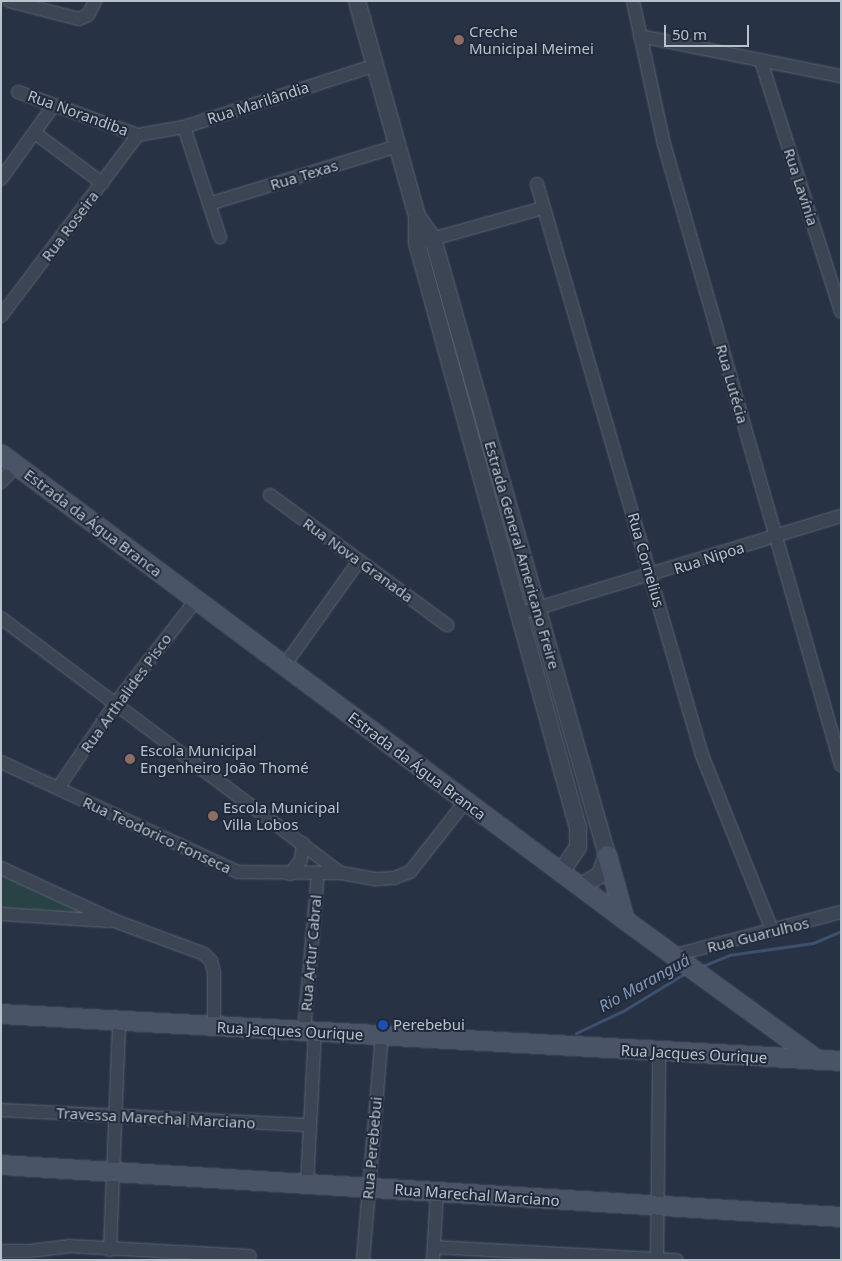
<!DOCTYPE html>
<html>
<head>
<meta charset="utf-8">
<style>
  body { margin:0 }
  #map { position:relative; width:842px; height:1261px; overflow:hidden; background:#273345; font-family:"Noto Sans",sans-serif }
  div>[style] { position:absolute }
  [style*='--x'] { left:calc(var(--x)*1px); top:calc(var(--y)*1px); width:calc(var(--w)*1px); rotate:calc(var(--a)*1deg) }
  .green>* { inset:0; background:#294246 }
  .stream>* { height:3px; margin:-1.5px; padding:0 1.5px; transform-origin:1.5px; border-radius:1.5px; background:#3d506e }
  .roads { filter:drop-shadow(0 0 1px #5a6371) drop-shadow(0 0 1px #5a6371) }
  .minor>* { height:12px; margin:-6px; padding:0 6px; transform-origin:6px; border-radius:6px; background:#3c4554 }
  .tertiary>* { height:16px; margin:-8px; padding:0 8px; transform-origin:8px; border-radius:8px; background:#3c4554 }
  .secondary>* { height:18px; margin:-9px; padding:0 9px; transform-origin:9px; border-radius:9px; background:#4a5467 }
  .dots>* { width:14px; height:14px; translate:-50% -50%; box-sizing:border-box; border:2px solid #202a3a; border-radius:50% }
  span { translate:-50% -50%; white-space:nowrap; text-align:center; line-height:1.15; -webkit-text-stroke:4px #202a3a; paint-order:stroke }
  .poi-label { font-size:15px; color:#b9c1cd }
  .left { translate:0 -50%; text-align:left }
  .street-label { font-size:15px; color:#b9c1cd }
  .water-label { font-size:16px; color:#8096b5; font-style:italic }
  .frame { position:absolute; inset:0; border:2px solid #b9c1cd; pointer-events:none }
  .scale { position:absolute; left:664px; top:25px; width:85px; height:22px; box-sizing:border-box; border:2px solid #b9c1cd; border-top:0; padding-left:6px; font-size:15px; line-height:18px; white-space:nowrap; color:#b9c1cd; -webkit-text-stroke:4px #202a3a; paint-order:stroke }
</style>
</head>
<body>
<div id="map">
  <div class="green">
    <div style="clip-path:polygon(1px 868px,115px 921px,1px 914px)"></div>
  </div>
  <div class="stream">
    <div style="--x:700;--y:967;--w:31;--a:-22"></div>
    <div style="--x:729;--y:955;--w:85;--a:-8.1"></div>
    <div style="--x:813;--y:943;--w:30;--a:-23"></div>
    <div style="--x:576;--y:1033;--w:52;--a:-25.1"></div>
    <div style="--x:623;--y:1011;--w:75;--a:-31.4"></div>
  </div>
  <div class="roads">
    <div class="minor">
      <div style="--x:9;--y:1;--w:72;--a:14.4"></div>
      <div style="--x:79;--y:19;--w:10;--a:-24"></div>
      <div style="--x:88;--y:15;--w:16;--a:-63"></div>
      <div style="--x:633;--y:1;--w:146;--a:77.8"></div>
      <div style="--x:664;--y:144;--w:646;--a:74.09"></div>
      <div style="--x:640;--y:36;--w:205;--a:11.3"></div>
      <div style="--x:761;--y:61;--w:263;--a:72.3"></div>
      <div style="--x:18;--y:92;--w:127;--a:19.7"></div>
      <div style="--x:138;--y:135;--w:47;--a:-9.9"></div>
      <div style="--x:184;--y:127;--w:202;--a:-17.9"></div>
      <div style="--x:184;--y:127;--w:116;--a:71.9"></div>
      <div style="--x:35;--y:133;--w:84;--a:36.7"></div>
      <div style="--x:1;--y:179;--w:90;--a:-54.5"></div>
      <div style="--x:537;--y:184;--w:594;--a:73.88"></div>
      <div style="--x:702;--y:755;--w:188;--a:68.2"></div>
      <div style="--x:209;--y:204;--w:198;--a:-17.1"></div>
      <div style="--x:425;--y:241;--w:123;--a:-15.6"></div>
      <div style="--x:1;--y:316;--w:227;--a:-52.9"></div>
      <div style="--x:1;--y:482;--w:23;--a:-47"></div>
      <div style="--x:270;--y:495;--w:220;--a:36.3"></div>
      <div style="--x:518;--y:614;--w:338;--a:-16.9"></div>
      <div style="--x:1;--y:618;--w:425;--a:36.9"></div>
      <div style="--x:284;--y:666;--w:129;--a:-54.5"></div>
      <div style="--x:1;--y:762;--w:261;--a:24.9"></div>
      <div style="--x:238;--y:872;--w:103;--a:0.6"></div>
      <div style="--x:341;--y:873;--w:36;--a:10"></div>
      <div style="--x:376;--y:879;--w:18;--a:-3"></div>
      <div style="--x:394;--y:878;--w:17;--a:-21"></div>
      <div style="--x:410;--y:872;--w:89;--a:-51.8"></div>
      <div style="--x:58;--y:788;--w:102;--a:-55.8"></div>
      <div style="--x:115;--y:704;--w:132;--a:-52.1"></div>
      <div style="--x:1;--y:868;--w:126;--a:24.9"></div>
      <div style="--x:115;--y:921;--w:95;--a:20.3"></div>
      <div style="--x:204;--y:954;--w:10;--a:45"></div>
      <div style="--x:211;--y:961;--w:11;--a:75"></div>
      <div style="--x:214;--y:972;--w:55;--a:90"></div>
      <div style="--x:290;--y:874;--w:18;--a:-52"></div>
      <div style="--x:301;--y:860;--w:17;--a:-83"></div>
      <div style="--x:1;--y:914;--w:108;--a:3.7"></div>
      <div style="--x:675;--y:955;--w:171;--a:-14.5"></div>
      <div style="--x:304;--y:1032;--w:160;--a:-85"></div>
      <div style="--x:1;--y:1110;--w:309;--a:2.8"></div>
      <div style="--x:307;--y:1184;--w:152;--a:-87"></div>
      <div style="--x:434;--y:1247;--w:243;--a:3.1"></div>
      <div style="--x:110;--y:1250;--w:229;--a:-87.7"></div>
      <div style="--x:1;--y:1251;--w:29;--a:0"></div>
      <div style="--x:30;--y:1251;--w:39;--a:-7"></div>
      <div style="--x:69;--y:1246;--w:181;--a:3.2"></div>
      <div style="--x:363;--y:1260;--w:225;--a:-85.2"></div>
      <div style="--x:433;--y:1260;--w:68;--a:-86.6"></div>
      <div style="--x:657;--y:1260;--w:207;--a:-89.4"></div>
    </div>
    <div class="tertiary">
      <div style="--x:357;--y:1;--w:223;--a:74.4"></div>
      <div style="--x:417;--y:216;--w:27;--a:90"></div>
      <div style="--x:417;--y:243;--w:607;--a:74.61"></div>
      <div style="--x:578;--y:828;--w:19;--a:90"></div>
      <div style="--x:578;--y:847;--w:30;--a:124"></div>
      <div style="--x:417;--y:216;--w:28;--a:55"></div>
      <div style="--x:433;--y:239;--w:640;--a:74.23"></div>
      <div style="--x:607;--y:855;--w:21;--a:109"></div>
      <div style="--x:600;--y:875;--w:22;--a:150"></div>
    </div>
    <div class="secondary">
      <div style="--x:1;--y:454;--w:779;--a:36.75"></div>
      <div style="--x:625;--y:920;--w:238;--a:36"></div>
      <div style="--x:607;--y:855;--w:67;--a:74.5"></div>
      <div style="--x:1;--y:1014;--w:841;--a:3.2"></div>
      <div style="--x:1;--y:1165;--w:842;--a:3.54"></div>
    </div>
  </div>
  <div class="dots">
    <div style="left:459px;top:40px;background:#8d6e63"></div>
    <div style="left:130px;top:759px;background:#8d6e63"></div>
    <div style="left:213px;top:816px;background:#8d6e63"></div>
    <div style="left:383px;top:1025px;background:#1a4fb4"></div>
  </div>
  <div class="poi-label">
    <span class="left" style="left:469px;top:40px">Creche<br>Municipal Meimei</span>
    <span class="left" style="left:140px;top:759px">Escola Municipal<br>Engenheiro João Thomé</span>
    <span class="left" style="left:223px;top:816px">Escola Municipal<br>Villa Lobos</span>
    <span class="left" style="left:393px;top:1025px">Perebebui</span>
  </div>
  <div class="street-label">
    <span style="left:258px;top:103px;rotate:-18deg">Rua Marilândia</span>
    <span style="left:78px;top:113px;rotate:20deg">Rua Norandiba</span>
    <span style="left:304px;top:175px;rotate:-17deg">Rua Texas</span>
    <span style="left:801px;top:187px;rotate:72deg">Rua Lavínia</span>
    <span style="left:70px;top:226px;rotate:-53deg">Rua Roseira</span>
    <span style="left:732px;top:384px;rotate:74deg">Rua Lutécia</span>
    <span style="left:93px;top:523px;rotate:37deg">Estrada da Água Branca</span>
    <span style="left:522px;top:555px;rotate:74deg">Estrada General Americano Freire</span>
    <span style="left:709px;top:558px;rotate:-18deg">Rua Nipoa</span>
    <span style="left:358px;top:560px;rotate:36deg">Rua Nova Granada</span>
    <span style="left:646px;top:560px;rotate:74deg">Rua Cornelius</span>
    <span style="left:126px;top:693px;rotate:-54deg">Rua Arthalides Pisco</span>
    <span style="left:417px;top:766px;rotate:37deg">Estrada da Água Branca</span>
    <span style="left:157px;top:835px;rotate:25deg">Rua Teodorico Fonseca</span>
    <span style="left:758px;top:935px;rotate:-14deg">Rua Guarulhos</span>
    <span style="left:311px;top:953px;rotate:-85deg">Rua Artur Cabral</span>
    <span style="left:290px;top:1031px;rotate:3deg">Rua Jacques Ourique</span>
    <span style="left:694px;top:1054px;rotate:3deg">Rua Jacques Ourique</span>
    <span style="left:156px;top:1118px;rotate:3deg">Travessa Marechal Marciano</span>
    <span style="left:372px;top:1148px;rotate:-85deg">Rua Perebebui</span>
    <span style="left:477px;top:1195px;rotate:4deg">Rua Marechal Marciano</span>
  </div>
  <div class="water-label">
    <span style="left:644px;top:983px;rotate:-29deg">Rio Maranguá</span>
  </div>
  <div class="frame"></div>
  <div class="scale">50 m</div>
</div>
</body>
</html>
